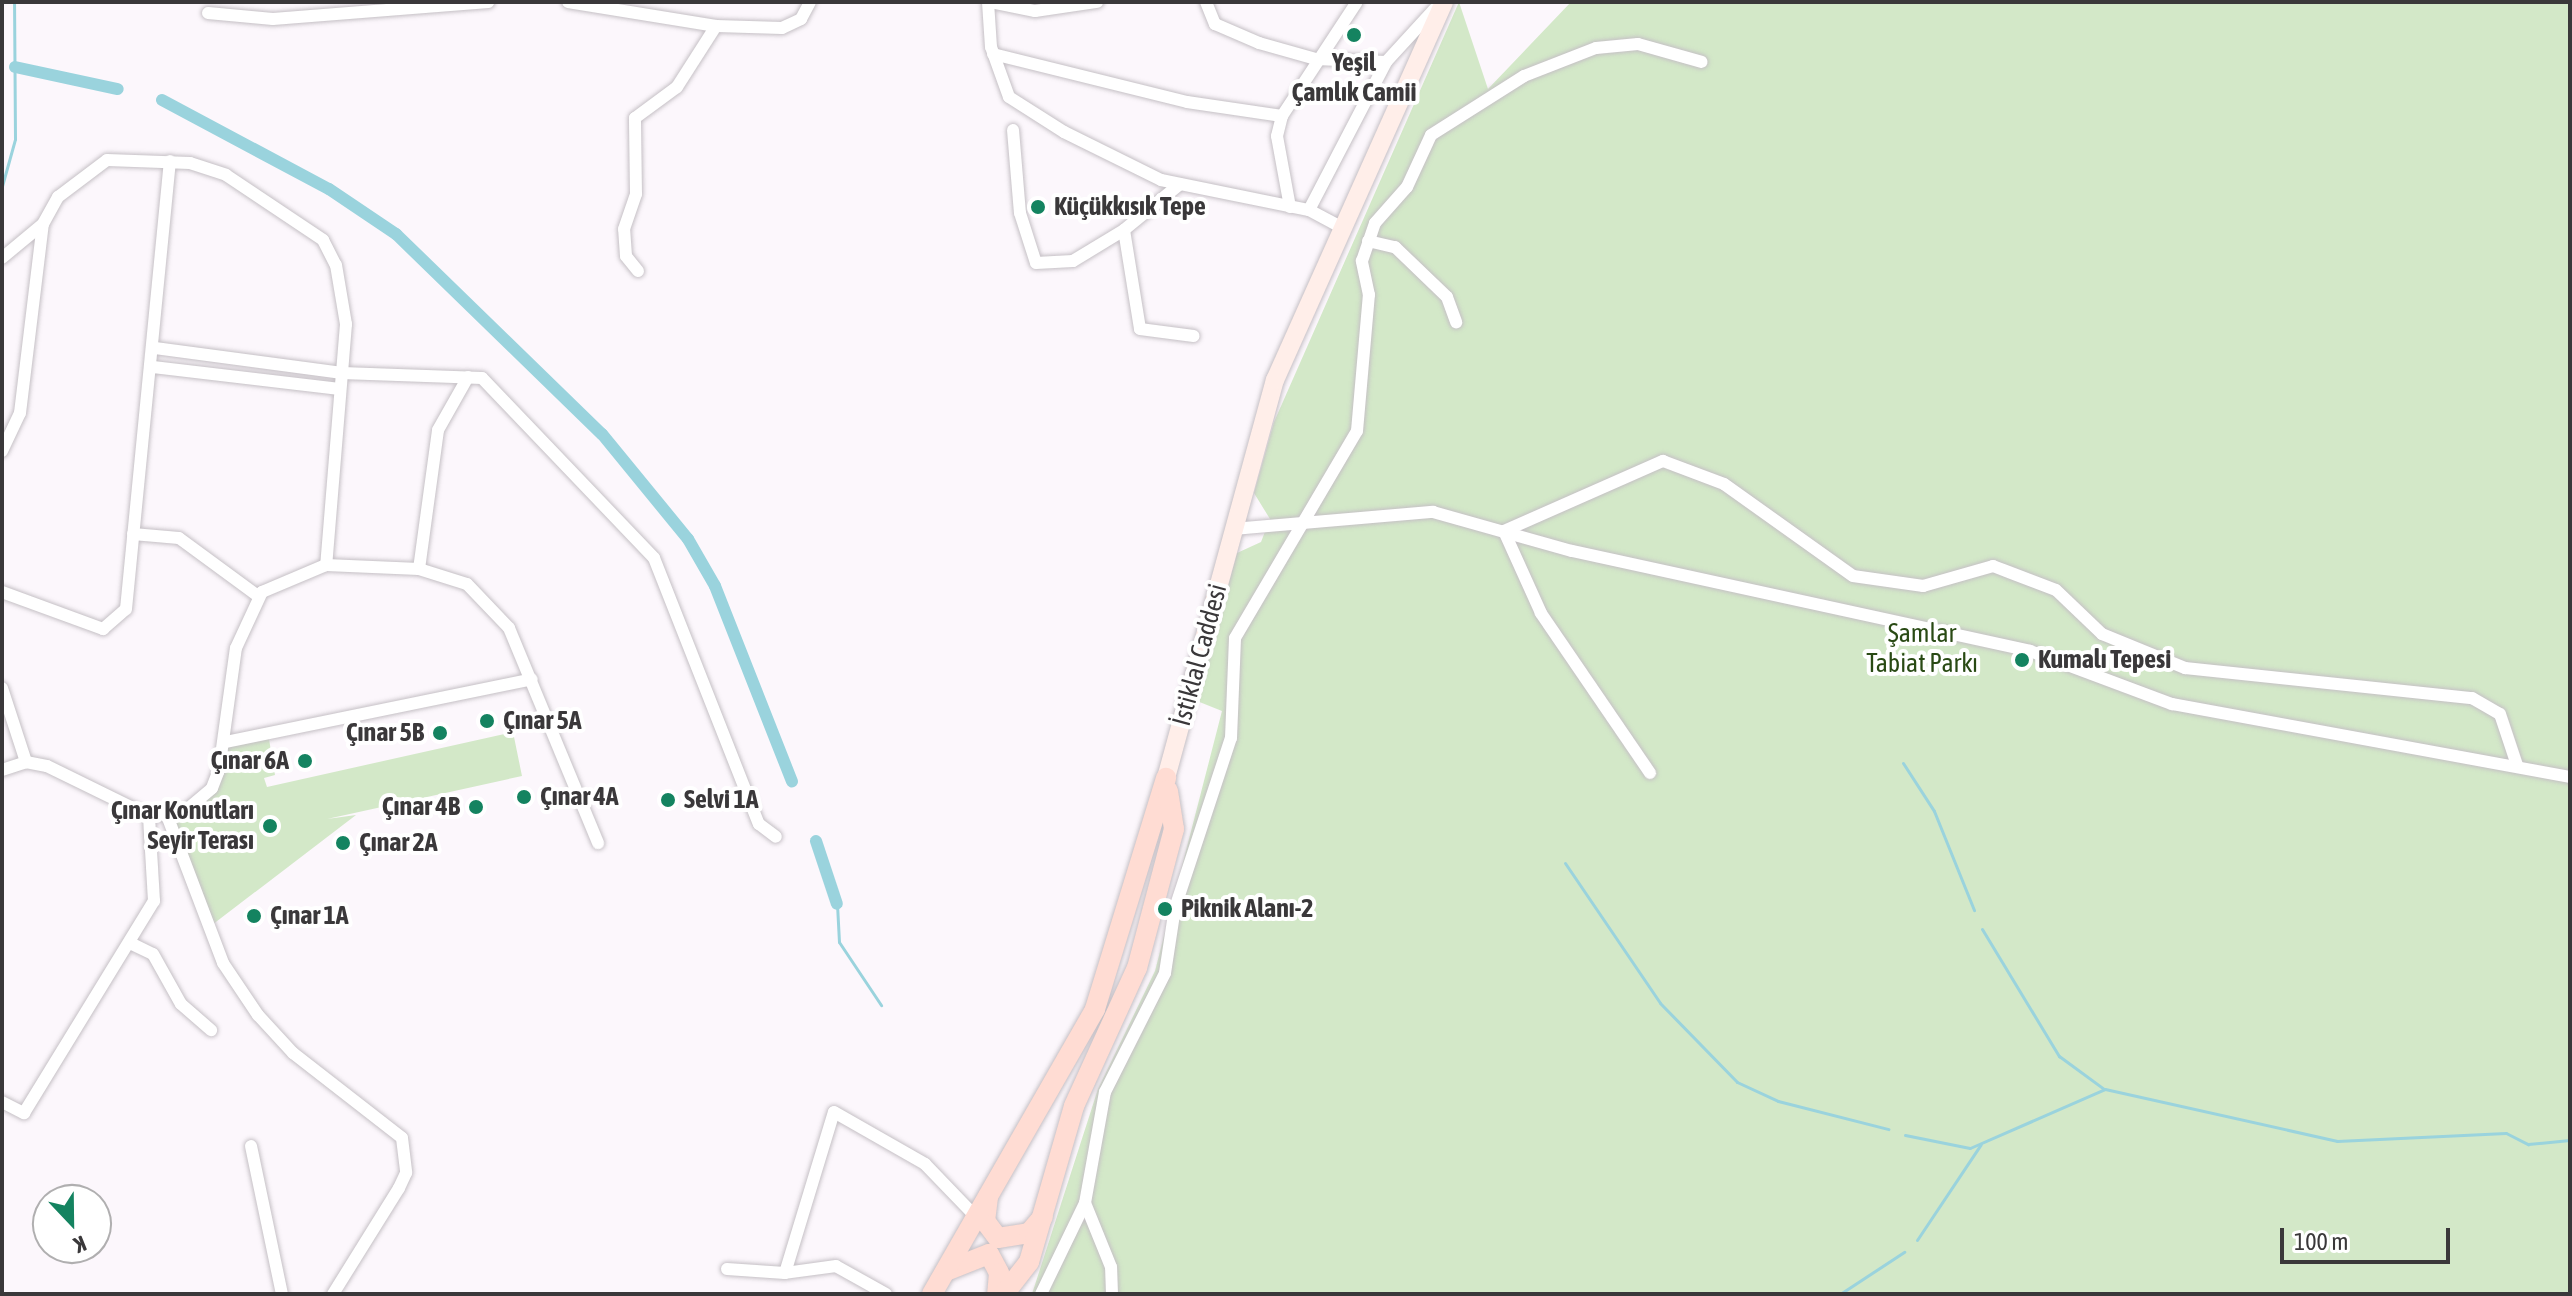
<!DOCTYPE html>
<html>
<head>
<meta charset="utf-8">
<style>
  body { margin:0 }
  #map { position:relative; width:2572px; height:1296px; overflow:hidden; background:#fcf7fc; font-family:"Asap Condensed",sans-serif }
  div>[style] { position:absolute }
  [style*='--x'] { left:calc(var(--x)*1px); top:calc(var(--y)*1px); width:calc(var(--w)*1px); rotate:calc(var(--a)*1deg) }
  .green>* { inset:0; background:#d3e8c8 }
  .stream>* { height:3px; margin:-1.5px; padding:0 1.5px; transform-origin:1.5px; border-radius:1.5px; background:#9ad3dd }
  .canal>* { height:12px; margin:-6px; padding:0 6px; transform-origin:6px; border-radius:6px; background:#9ad3dd }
  .roads { filter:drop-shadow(0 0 2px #c5c0c5) drop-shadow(0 0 2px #c5c0c5) }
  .minor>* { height:12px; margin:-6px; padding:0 6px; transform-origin:6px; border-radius:6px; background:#fff }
  .secondary>* { height:18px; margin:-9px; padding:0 9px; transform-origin:9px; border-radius:9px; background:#ffeee9 }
  .primary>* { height:20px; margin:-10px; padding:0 10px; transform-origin:10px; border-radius:10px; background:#ffdcd3 }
  .dots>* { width:22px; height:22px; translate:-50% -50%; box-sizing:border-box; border:4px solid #fff; border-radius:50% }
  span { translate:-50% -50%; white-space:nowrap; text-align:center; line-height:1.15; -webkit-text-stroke:8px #fff; paint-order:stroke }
  .poi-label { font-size:26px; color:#3a383a; font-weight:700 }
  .left { translate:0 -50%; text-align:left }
  .right { translate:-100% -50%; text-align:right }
  .park-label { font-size:26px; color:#294a14 }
  .street-label { font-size:26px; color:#3a383a }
  .frame { position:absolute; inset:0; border:4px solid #3a383a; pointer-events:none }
  .north { position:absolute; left:32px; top:1184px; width:80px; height:80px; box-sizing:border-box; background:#fff; border:2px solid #b0afb0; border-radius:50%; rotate:158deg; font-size:22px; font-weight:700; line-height:32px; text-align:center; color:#3a383a }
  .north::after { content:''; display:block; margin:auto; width:28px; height:36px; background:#148360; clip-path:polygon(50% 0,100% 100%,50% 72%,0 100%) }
  .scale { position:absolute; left:2280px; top:1228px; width:170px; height:36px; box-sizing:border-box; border:4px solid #3a383a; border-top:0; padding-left:10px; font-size:24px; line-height:28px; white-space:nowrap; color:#3a383a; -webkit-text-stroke:6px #fff; paint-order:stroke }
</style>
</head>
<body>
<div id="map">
  <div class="green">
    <div style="clip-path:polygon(1459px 2px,1488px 89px,1571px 2px,2570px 2px,2570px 1294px,1032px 1294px,1098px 1089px,1155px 971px,1222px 711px,1197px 701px,1237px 553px,1261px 542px,1270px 519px,1254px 493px,1274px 422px)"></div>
    <div style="clip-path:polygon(513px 732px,522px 776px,327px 819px,356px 815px,208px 928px,168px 818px,200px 801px,226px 742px,268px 733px,275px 775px,264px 778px,267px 787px)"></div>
  </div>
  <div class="stream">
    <div style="--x:2;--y:186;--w:49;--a:-74.5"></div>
    <div style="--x:15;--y:139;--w:137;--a:-90.4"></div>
    <div style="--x:1903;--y:763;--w:57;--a:57.1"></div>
    <div style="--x:1934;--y:811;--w:107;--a:68"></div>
    <div style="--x:1565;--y:863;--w:169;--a:55.8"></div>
    <div style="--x:1660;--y:1003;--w:110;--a:45.7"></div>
    <div style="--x:1737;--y:1082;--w:45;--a:24.9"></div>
    <div style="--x:1778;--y:1101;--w:114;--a:14.3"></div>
    <div style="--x:837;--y:904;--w:38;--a:87"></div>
    <div style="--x:839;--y:942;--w:76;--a:56.3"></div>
    <div style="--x:1982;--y:929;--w:149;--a:58.8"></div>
    <div style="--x:2059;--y:1056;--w:56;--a:36.3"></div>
    <div style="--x:1905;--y:1135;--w:66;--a:11.3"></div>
    <div style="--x:1970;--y:1148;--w:147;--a:-23.6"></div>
    <div style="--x:2105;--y:1089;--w:238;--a:12.6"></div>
    <div style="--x:2337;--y:1141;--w:169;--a:-2.7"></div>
    <div style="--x:2506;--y:1133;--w:25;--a:27"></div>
    <div style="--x:2528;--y:1144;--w:42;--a:-5.4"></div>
    <div style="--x:1917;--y:1240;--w:115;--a:-56.3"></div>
    <div style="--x:1840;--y:1294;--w:77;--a:-33.3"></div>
  </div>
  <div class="canal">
    <div style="--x:15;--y:67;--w:105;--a:12.1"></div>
    <div style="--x:162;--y:100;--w:189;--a:28.1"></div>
    <div style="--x:329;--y:189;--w:81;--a:33.9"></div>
    <div style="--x:396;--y:234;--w:287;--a:44.2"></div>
    <div style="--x:602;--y:434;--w:136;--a:50.7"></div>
    <div style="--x:688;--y:539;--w:54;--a:60.1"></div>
    <div style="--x:715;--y:586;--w:210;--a:68.5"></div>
    <div style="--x:816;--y:841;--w:66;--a:71.6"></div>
  </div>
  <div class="roads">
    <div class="minor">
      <div style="--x:568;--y:2;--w:150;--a:9.2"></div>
      <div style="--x:716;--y:26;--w:66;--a:1.7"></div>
      <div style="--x:782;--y:28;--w:21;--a:-25"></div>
      <div style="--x:801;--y:19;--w:19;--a:-62"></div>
      <div style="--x:988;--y:2;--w:45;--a:86.2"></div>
      <div style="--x:991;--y:47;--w:53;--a:70.2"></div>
      <div style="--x:1009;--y:97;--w:65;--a:32.5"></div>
      <div style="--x:1064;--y:132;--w:108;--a:26.3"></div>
      <div style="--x:1161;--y:180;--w:151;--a:11.5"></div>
      <div style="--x:1309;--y:210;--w:38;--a:28"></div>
      <div style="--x:991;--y:2;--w:45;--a:11.6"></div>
      <div style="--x:1035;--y:11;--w:63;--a:-8.3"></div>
      <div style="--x:1206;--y:2;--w:24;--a:68"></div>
      <div style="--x:1215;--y:24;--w:48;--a:23.4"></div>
      <div style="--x:1259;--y:43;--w:59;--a:15.7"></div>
      <div style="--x:1316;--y:59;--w:70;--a:2.5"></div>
      <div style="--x:208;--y:13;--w:65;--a:5.3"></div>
      <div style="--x:273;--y:19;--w:216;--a:-4.5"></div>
      <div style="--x:993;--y:54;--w:200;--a:13.9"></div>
      <div style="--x:1187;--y:102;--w:96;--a:8.4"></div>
      <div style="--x:1013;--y:130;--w:83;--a:85.2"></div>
      <div style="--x:1020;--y:213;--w:52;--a:72.3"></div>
      <div style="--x:1036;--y:263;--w:37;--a:-3"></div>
      <div style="--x:1073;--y:261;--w:60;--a:-31.3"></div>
      <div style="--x:1180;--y:184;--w:72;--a:140.6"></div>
      <div style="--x:1124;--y:230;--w:100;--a:80.8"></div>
      <div style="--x:1140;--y:329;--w:54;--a:7.4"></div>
      <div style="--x:1290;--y:207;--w:72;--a:-100.4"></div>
      <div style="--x:1277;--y:136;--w:21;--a:-76"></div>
      <div style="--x:1282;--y:116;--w:136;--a:-56.7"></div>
      <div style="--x:1309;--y:210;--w:167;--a:-62.5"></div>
      <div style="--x:1386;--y:62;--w:81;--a:-47.5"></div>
      <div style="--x:1368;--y:241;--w:28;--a:13"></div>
      <div style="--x:1395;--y:247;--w:72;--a:43.9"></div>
      <div style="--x:1447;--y:297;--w:27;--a:70"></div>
      <div style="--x:2;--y:258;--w:53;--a:-39.7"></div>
      <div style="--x:638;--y:271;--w:19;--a:-129"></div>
      <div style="--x:626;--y:256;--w:27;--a:-94"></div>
      <div style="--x:624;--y:229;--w:37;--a:-71"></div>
      <div style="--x:636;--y:194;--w:76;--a:-90.8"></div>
      <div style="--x:635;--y:118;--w:52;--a:-36.4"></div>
      <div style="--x:677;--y:87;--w:72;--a:-57.4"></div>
      <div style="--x:155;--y:348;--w:189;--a:7.6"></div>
      <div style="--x:342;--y:373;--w:140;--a:2"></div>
      <div style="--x:482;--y:378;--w:249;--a:46.3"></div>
      <div style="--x:654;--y:558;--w:286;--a:68.5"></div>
      <div style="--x:759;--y:824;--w:21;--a:37"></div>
      <div style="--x:153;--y:367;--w:188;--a:6.7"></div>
      <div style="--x:2;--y:451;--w:42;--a:-64.7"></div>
      <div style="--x:20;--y:413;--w:190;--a:-83.1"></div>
      <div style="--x:43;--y:224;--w:31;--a:-61"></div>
      <div style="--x:58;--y:197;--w:61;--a:-37.1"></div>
      <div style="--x:107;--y:160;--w:83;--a:2.1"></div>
      <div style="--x:190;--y:163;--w:38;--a:18"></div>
      <div style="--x:226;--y:175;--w:117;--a:33.8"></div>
      <div style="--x:323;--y:240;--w:28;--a:63"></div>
      <div style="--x:336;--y:265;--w:60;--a:80.4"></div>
      <div style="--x:346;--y:324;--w:242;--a:94.7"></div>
      <div style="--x:1233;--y:529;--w:201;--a:-4.9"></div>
      <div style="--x:1433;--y:512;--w:144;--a:15.7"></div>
      <div style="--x:1572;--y:551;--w:469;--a:12.3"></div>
      <div style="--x:2030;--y:651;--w:152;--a:20.5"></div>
      <div style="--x:2172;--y:704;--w:405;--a:10.4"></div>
      <div style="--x:133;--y:534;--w:46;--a:5"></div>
      <div style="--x:179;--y:538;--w:98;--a:36.3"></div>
      <div style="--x:419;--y:569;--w:140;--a:-82.2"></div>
      <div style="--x:438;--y:430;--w:61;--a:-60.5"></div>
      <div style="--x:2;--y:592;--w:108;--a:20.1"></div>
      <div style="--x:103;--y:629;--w:30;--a:-41"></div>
      <div style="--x:126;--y:609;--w:450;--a:-84.4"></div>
      <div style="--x:2;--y:688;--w:78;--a:72"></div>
      <div style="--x:226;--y:742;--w:312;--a:-11.6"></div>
      <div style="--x:2;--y:770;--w:25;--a:-18"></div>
      <div style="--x:26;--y:762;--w:21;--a:11"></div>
      <div style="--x:47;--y:766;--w:114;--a:26.1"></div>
      <div style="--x:149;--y:816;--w:36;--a:-8"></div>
      <div style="--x:185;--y:811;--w:35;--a:-40"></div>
      <div style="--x:212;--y:788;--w:19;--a:-69"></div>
      <div style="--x:219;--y:770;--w:123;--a:-82.1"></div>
      <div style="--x:236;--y:648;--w:62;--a:-65.1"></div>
      <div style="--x:262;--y:592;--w:69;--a:-22.9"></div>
      <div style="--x:326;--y:565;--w:93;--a:2.5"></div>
      <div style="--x:419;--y:569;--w:50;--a:17.4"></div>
      <div style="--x:467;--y:584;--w:61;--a:46.3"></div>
      <div style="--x:509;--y:628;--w:233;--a:67.5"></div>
      <div style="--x:1650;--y:773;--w:194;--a:-124.3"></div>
      <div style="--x:1541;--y:613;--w:90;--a:-114.3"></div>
      <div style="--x:1504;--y:531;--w:174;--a:-23.8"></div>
      <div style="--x:1663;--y:461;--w:65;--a:20.7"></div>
      <div style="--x:1724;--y:484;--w:158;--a:35.5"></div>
      <div style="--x:1853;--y:576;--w:71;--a:8.1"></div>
      <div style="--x:1923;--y:586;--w:73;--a:-15.9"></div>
      <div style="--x:1993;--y:566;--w:67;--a:20.9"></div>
      <div style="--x:2056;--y:590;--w:64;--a:43.7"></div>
      <div style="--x:2102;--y:634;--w:90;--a:22.3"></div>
      <div style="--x:2185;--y:668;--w:289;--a:6"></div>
      <div style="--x:2472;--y:698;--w:32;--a:30"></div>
      <div style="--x:2500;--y:714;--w:54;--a:71.6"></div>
      <div style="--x:168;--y:818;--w:155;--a:69.2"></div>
      <div style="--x:223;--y:963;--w:63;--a:56.1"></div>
      <div style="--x:258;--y:1015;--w:52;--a:47.4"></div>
      <div style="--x:293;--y:1053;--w:138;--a:37.9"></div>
      <div style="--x:402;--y:1138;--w:35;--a:83"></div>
      <div style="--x:406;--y:1173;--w:17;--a:115"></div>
      <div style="--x:399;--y:1188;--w:125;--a:121.9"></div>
      <div style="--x:130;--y:943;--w:25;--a:26"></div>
      <div style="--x:153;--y:954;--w:57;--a:60.8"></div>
      <div style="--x:181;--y:1004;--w:40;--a:41"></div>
      <div style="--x:2;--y:1102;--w:25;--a:27"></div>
      <div style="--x:24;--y:1113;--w:249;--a:-58.5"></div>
      <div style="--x:154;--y:901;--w:85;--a:-93.4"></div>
      <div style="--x:251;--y:1146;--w:151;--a:78.2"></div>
      <div style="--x:727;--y:1269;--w:58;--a:3.9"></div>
      <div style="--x:886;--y:1294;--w:57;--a:-150.8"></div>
      <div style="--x:836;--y:1266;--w:51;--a:172.2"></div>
      <div style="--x:785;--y:1273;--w:168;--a:-73.1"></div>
      <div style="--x:834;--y:1112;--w:105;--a:29.7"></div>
      <div style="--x:925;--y:1164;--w:72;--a:46.1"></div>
      <div style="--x:1041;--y:1294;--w:101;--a:-64.2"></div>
      <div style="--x:1112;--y:1294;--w:27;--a:-92"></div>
      <div style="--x:1111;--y:1267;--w:69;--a:-112.1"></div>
      <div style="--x:1085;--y:1203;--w:113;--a:-79.8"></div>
      <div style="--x:1105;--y:1092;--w:133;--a:-63.2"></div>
      <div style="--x:1165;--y:973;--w:66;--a:-81.3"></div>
      <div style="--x:1175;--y:908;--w:179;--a:-71.8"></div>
      <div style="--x:1231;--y:738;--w:100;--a:-87.7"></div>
      <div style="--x:1235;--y:638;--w:240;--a:-59.5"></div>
      <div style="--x:1357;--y:431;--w:137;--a:-85"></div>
      <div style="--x:1369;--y:295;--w:35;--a:-102"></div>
      <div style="--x:1362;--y:261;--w:40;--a:-71.1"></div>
      <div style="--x:1375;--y:223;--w:48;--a:-48.4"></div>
      <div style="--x:1407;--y:187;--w:57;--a:-65.2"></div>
      <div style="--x:1431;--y:135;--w:110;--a:-32.4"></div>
      <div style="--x:1524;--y:76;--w:77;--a:-21.3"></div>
      <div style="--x:1596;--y:48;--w:42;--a:-5.4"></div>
      <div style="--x:1638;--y:44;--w:66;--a:15.7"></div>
    </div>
    <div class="secondary">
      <div style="--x:1166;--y:778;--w:413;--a:-74.7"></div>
      <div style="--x:1275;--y:380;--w:414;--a:-65.9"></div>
    </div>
    <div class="primary">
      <div style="--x:988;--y:1197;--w:24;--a:97"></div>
      <div style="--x:985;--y:1221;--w:21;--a:53"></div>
      <div style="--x:998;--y:1238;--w:31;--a:-9"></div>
      <div style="--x:1029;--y:1233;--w:21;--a:-49"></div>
      <div style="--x:946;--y:1271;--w:46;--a:-21.6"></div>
      <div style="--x:989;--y:1254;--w:21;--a:62"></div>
      <div style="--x:999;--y:1273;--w:21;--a:95"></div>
      <div style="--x:932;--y:1294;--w:328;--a:-60.2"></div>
      <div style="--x:1095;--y:1009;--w:242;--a:-72.9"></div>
      <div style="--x:1004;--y:1294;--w:41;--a:-52"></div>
      <div style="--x:1029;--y:1262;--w:162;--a:-73.9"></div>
      <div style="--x:1074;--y:1106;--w:152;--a:-65.5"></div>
      <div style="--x:1137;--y:968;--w:144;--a:-75.1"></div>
      <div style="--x:1174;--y:829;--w:39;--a:-99"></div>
    </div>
  </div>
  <div class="dots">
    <div style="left:1354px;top:35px;background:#148360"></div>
    <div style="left:1038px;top:207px;background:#148360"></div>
    <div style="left:2022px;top:660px;background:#148360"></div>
    <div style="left:487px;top:721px;background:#148360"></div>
    <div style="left:440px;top:733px;background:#148360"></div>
    <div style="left:305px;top:761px;background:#148360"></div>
    <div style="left:524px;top:797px;background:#148360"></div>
    <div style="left:668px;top:800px;background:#148360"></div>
    <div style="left:476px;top:807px;background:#148360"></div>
    <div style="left:270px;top:826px;background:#148360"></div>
    <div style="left:343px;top:843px;background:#148360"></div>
    <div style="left:1165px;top:909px;background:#148360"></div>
    <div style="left:254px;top:916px;background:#148360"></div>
  </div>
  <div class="poi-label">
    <span style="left:1354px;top:78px">Yeşil<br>Çamlık Camii</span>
    <span class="left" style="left:1054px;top:207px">Küçükkısık Tepe</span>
    <span class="left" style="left:2038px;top:660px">Kumalı Tepesi</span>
    <span class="left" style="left:503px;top:721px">Çınar 5A</span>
    <span class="right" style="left:424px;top:733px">Çınar 5B</span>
    <span class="right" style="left:289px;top:761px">Çınar 6A</span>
    <span class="left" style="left:540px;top:797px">Çınar 4A</span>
    <span class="left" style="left:684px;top:800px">Selvi 1A</span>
    <span class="right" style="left:460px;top:807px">Çınar 4B</span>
    <span class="right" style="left:254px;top:826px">Çınar Konutları<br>Seyir Terası</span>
    <span class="left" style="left:359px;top:843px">Çınar 2A</span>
    <span class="left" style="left:1181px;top:909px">Piknik Alanı-2</span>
    <span class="left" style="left:270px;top:916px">Çınar 1A</span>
  </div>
  <div class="park-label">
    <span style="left:1922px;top:649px">Şamlar<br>Tabiat Parkı</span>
  </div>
  <div class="street-label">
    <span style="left:1200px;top:655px;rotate:-75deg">İstiklal Caddesi</span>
  </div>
  <div class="frame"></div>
  <div class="north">K</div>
  <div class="scale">100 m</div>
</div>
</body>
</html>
